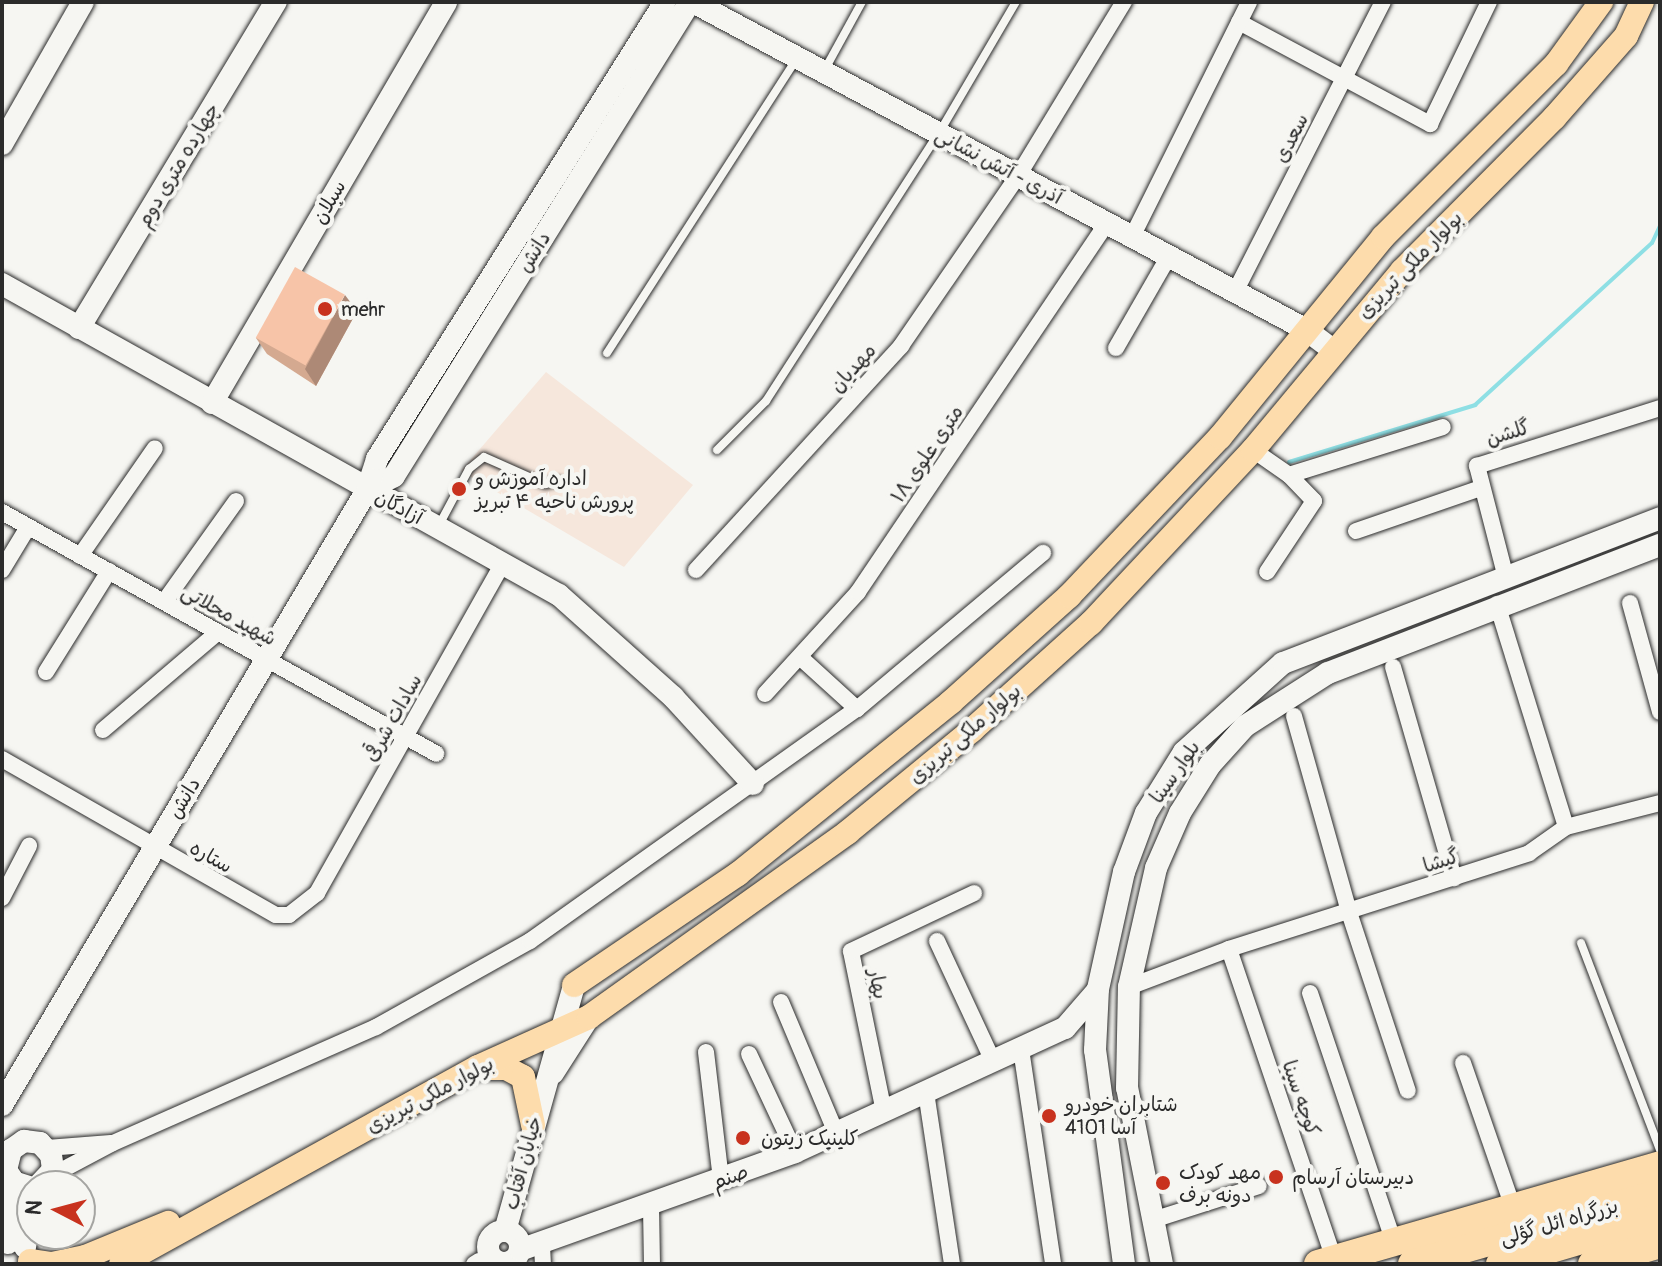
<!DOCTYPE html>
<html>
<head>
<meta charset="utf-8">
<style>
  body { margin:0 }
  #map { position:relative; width:1662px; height:1266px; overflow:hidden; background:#f6f6f2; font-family:Pangolin,"Playpen Sans Arabic",sans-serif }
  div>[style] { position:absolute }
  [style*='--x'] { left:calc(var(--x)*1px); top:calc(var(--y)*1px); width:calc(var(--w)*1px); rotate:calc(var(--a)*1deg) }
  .built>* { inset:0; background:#f6e7dc }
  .stream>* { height:4px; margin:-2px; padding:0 2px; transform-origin:2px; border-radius:2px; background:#8edfe4 }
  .roads { filter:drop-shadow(0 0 2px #2b2b2b) drop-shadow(0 0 2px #2b2b2b) }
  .lane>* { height:8px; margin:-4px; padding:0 4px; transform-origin:4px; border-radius:4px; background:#f6f6f2 }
  .street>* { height:16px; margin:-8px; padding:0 8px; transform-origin:8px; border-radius:8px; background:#f6f6f2 }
  .secondary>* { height:22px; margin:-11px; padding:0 11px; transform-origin:11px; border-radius:11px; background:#f6f6f2 }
  .secondary>.ring { margin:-11px; padding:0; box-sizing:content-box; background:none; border:22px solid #f6f6f2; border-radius:50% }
  .primary>* { height:24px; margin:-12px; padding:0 12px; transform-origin:12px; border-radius:12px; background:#fddcac }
  .highway>* { height:28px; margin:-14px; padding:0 14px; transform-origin:14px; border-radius:14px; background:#fddcac }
  .wall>* { inset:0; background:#d4a990 }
  .shaded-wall>* { inset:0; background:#ad8976 }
  .building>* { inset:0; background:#f7c4a8; transform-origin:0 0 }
  .dots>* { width:22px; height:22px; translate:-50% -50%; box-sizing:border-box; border:4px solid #f6f6f2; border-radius:50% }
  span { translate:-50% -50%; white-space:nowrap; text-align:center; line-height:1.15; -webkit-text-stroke:8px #f6f6f2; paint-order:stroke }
  .street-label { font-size:20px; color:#2b2b2b }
  .poi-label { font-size:20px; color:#2b2b2b }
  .left { translate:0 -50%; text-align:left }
  .frame { position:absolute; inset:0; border:4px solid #2b2b2b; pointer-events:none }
  .north { position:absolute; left:16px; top:1170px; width:80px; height:80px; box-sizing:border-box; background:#f6f6f2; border:2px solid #a5a5a2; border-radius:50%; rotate:276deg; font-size:22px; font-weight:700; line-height:32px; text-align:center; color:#2b2b2b }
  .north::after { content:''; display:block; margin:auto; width:28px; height:36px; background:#c8321e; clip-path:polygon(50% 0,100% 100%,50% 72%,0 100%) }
</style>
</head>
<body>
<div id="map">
  <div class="built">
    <div style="clip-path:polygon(546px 372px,693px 485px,624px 567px,461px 471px)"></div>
  </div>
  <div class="stream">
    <div style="--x:1289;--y:462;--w:195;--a:-17"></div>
    <div style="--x:1475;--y:405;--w:240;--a:-42.5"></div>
    <div style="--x:1652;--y:243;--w:19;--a:-65"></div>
  </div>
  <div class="roads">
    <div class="lane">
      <div style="--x:824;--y:71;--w:79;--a:-61.2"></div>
      <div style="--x:607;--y:353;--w:351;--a:-57.2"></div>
      <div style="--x:717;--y:450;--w:69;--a:-45"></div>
      <div style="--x:766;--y:401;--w:319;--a:-57.2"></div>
      <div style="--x:939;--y:133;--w:152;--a:-59.6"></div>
      <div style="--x:438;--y:527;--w:66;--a:-61.9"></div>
      <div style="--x:469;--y:469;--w:19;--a:-39"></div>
      <div style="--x:484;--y:457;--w:67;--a:23.9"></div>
      <div style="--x:545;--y:484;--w:14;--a:-12"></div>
      <div style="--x:1581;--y:943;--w:222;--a:69.1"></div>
    </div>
    <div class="street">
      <div style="--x:1239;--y:22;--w:217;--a:28.1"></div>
      <div style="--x:1430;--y:124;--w:136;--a:-64.2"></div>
      <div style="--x:1132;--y:237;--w:263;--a:-63.5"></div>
      <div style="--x:1235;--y:292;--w:326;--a:-63"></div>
      <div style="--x:1116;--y:348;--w:106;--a:-60.1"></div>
      <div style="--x:1253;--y:450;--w:44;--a:34.8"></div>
      <div style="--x:1289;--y:475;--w:36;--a:46"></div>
      <div style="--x:1314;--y:501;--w:85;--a:123.5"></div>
      <div style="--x:1289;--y:475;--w:161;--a:-17.3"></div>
      <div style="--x:2;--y:512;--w:497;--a:29.1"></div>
      <div style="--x:1356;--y:531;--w:132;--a:-19"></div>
      <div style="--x:80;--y:556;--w:131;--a:-55.2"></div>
      <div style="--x:2;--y:570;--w:50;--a:-58.8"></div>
      <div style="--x:696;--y:570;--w:304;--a:-47.5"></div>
      <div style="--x:901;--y:346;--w:206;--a:-55.5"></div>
      <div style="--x:1018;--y:176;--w:204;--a:-58.7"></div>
      <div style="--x:1505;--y:574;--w:112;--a:-104.5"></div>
      <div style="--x:1477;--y:466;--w:192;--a:-17.6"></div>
      <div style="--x:164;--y:602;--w:124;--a:-54.5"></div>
      <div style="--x:1630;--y:603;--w:113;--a:74.6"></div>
      <div style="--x:1497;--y:604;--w:233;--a:72.8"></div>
      <div style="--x:801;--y:658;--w:76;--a:42.3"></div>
      <div style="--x:1393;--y:667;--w:220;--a:73.9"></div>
      <div style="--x:46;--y:672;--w:119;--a:-58"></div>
      <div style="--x:765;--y:694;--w:138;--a:-47.6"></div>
      <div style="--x:858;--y:592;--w:445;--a:-56"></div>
      <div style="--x:1294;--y:716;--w:204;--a:74.3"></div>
      <div style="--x:1349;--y:912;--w:188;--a:71.8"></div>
      <div style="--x:103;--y:730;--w:151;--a:-40.4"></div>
      <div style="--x:2;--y:759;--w:315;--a:29.7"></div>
      <div style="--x:276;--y:915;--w:13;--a:0"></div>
      <div style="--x:289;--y:915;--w:36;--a:-38"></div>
      <div style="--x:317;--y:893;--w:379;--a:-60.6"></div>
      <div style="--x:2;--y:898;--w:59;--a:-62.6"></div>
      <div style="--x:937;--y:941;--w:132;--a:65"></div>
      <div style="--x:1229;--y:949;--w:328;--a:71.3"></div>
      <div style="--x:1129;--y:987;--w:107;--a:-20.8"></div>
      <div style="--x:1229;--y:949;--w:315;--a:-17.7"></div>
      <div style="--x:1529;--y:853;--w:45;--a:-35.1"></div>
      <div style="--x:1566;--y:827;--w:97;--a:-14.3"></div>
      <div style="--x:1310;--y:993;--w:263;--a:71.4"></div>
      <div style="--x:781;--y:1002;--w:142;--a:67.2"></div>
      <div style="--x:1021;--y:1049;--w:217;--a:81.5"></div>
      <div style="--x:706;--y:1052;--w:129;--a:83.3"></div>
      <div style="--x:749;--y:1054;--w:108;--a:64.9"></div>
      <div style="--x:1463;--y:1063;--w:152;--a:70.9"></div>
      <div style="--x:926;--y:1092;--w:174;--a:81.4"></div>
      <div style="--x:884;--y:1112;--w:164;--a:-101.6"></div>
      <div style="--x:851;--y:951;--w:136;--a:-25.2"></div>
      <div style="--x:47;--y:1148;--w:64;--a:-4.5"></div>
      <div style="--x:49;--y:1177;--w:72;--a:-28"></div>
      <div style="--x:113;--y:1143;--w:287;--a:-23.8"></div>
      <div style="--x:376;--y:1027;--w:176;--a:-29.2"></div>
      <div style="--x:530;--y:941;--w:401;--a:-35.4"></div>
      <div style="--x:857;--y:709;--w:243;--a:-40"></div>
      <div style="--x:651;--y:1207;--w:57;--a:89"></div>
      <div style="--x:1153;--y:1220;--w:111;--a:-17.8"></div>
      <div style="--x:542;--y:1246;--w:18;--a:87"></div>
      <div style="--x:474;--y:1264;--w:6;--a:-31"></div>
    </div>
    <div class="secondary">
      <div style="--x:693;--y:2;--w:694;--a:28.12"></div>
      <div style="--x:1305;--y:329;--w:34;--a:37"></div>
      <div style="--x:2;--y:144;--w:163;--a:-60.3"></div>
      <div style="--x:2;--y:284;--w:638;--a:29.18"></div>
      <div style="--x:559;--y:595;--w:153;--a:41.8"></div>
      <div style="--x:673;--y:697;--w:118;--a:47.4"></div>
      <div style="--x:79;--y:328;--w:381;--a:-58.9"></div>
      <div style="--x:212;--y:403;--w:464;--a:-59.7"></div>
      <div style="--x:367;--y:490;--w:30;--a:-27"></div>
      <div style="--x:394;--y:476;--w:559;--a:-58.02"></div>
      <div style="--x:553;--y:1073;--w:67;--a:-57.3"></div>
      <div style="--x:2;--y:1105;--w:715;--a:-59.31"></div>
      <div style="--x:367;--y:490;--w:33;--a:-72"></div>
      <div style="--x:377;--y:459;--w:540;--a:-57.78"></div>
      <div style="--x:32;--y:1188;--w:19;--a:-162"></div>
      <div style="--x:14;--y:1182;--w:14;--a:-124"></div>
      <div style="--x:6;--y:1170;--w:21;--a:-76"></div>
      <div style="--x:11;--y:1150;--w:16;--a:-35"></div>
      <div style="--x:24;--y:1141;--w:16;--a:7"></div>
      <div style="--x:40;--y:1143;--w:16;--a:47"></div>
      <div style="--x:51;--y:1155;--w:15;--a:82"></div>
      <div style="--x:53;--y:1170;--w:22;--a:133"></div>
      <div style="--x:505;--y:1231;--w:255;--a:-74.3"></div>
      <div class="ring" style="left:488px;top:1231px;width:10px;height:10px"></div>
      <div style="--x:8;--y:1243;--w:61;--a:-84.4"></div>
      <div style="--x:25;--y:1247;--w:45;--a:-81"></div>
      <div style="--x:520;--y:1250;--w:292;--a:-19.6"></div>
      <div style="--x:795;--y:1152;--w:297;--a:-24.7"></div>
      <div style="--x:1065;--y:1028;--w:49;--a:-49.1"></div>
      <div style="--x:1124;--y:1264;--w:216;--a:-97.7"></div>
      <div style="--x:1095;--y:1050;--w:61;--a:-87.2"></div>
      <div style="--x:1098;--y:989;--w:120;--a:-77.5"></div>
      <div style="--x:1124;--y:872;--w:63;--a:-69.6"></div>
      <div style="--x:1146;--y:813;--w:72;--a:-58.1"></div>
      <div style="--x:1184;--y:752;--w:133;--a:-42"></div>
      <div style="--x:1283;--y:663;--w:404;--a:-21"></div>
      <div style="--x:1162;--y:1264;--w:179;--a:-101.2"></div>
      <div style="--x:1127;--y:1088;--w:101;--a:-88.9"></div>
      <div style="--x:1129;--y:987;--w:122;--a:-77.2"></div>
      <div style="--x:1156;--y:868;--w:60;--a:-66.4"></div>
      <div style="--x:1180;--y:813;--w:57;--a:-58"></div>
      <div style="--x:1210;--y:765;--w:52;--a:-48.1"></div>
      <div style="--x:1245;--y:726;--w:98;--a:-32.6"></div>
      <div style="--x:1328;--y:673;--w:356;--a:-21.1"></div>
    </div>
    <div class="primary">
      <div style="--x:574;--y:985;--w:198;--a:-34.1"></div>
      <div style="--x:738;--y:874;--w:274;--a:-38.9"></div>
      <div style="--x:951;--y:702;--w:159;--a:-41.9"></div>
      <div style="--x:1069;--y:596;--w:219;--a:-46.5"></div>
      <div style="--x:1220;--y:437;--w:258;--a:-50.8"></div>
      <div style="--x:1383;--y:237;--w:245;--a:-45"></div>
      <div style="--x:1556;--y:64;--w:77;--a:-54"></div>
      <div style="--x:481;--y:1068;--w:25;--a:0"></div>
      <div style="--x:506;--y:1068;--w:19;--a:28"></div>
      <div style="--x:523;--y:1077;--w:49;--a:78.2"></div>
      <div style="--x:30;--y:1261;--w:22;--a:8"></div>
      <div style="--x:52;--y:1264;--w:34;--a:-12"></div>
      <div style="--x:85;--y:1257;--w:90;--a:-22.3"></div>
      <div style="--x:121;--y:1264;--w:408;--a:-28.9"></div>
      <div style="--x:478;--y:1067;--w:122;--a:-24.2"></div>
      <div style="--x:589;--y:1017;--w:318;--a:-35.5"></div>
      <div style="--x:848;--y:832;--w:161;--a:-39.4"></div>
      <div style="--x:972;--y:730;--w:160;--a:-42"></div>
      <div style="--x:1091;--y:623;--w:237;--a:-46.9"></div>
      <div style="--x:1253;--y:450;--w:233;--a:-50.2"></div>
      <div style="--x:1402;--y:271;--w:216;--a:-45.2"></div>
      <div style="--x:1554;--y:118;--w:109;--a:-48.7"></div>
      <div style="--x:1626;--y:36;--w:38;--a:-65"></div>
    </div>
    <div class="highway">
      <div style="--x:1318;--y:1264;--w:356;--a:-16.1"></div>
      <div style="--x:1412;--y:1264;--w:258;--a:-16"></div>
      <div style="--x:1500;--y:1264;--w:167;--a:-16.4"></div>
      <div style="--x:1592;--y:1264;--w:71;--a:-16.4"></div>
    </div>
  </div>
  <div class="wall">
    <div style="clip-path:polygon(357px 311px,316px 386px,267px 354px,256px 338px)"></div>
  </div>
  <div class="shaded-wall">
    <div style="clip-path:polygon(345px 295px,357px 311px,316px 386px,305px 369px)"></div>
  </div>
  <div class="building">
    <div style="left:295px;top:267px;width:57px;height:81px;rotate:29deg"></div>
  </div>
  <div class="dots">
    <div style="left:325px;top:309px;background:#c8321e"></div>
    <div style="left:459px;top:489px;background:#c8321e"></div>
    <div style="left:1049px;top:1116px;background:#c8321e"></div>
    <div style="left:743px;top:1138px;background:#c8321e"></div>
    <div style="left:1276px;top:1177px;background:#c8321e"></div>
    <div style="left:1163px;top:1183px;background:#c8321e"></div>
  </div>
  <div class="street-label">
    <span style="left:1291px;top:138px;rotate:-63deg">سعدی</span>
    <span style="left:178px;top:165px;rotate:-59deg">چهارده متری دوم</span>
    <span style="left:999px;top:166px;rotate:28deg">آذرى - آتش نشانى</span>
    <span style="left:329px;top:202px;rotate:-60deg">سبلان</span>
    <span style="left:534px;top:252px;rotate:-58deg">دانش</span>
    <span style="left:1410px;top:265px;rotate:-46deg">بولوار ملکی تبریزی</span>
    <span style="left:853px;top:368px;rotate:-48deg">مهدیان</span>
    <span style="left:1508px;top:433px;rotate:-17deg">گلشن</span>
    <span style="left:927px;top:454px;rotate:-56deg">۱۸ متری علوی</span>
    <span style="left:399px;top:507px;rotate:28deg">آزادگان</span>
    <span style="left:229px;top:615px;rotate:29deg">شهید محلاتی</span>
    <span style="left:393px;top:718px;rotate:-61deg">سادات شرقی</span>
    <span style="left:965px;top:734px;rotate:-41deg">بولوار ملکی تبریزی</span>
    <span style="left:1175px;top:772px;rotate:-55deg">بلوار سینا</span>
    <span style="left:184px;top:798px;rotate:-59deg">دانش</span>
    <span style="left:211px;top:857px;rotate:29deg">ستاره</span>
    <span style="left:1441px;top:861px;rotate:-18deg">گیشا</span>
    <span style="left:878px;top:984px;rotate:79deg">بهار</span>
    <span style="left:430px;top:1095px;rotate:-28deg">بولوار ملکی تبریزی</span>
    <span style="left:1301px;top:1098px;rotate:71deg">کوچه سینا</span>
    <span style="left:523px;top:1163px;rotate:-75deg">خیابان آفتاب</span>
    <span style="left:730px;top:1177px;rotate:-21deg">صنم</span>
    <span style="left:1559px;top:1222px;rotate:-16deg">بزرگراه ائل گؤلی</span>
  </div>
  <div class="poi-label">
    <span class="left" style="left:341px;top:309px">mehr</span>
    <span class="left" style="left:475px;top:490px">اداره آموزش و<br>پرورش ناحیه ۴ تبریز</span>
    <span class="left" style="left:1065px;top:1116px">شتابران خودرو<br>4101 آسا</span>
    <span class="left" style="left:761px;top:1138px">کلینیک زیتون</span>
    <span class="left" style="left:1179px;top:1184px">مهد کودک<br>دونه برف</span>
    <span class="left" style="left:1292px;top:1177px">دبیرستان آرسام</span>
  </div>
  <div class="frame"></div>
  <div class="north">N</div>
</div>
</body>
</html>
